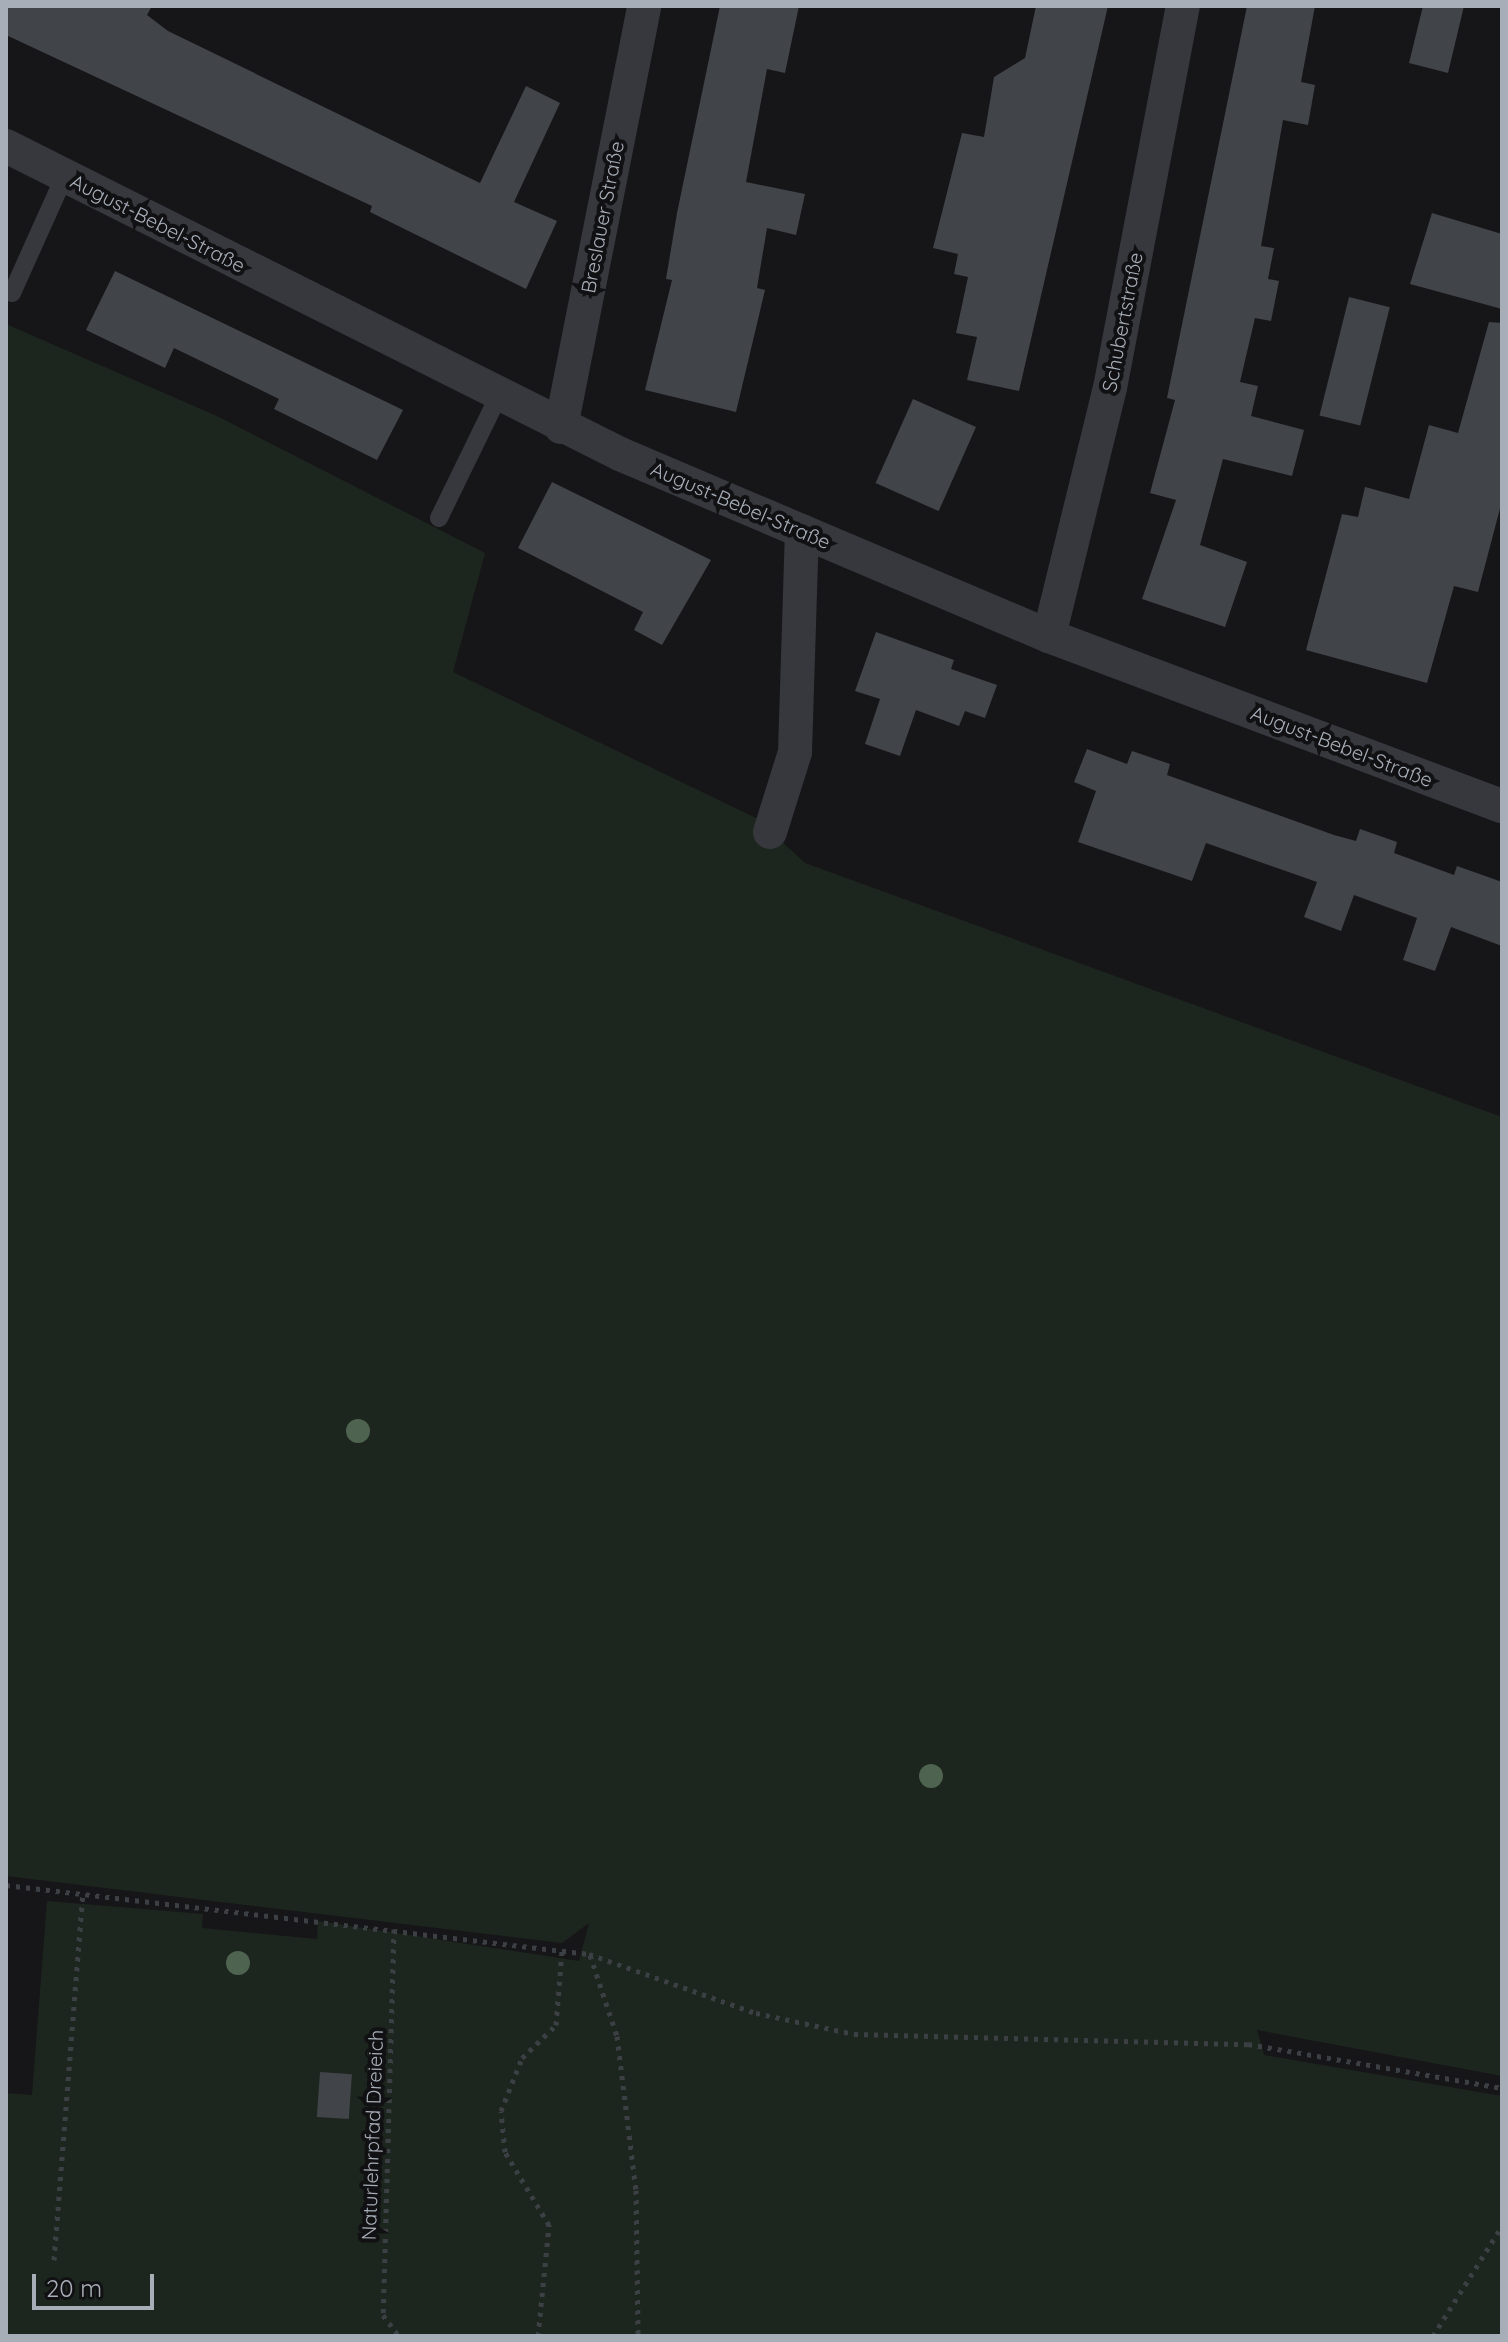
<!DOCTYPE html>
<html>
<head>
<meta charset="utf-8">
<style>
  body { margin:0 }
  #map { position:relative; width:1508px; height:2342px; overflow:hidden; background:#161618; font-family:Quicksand,sans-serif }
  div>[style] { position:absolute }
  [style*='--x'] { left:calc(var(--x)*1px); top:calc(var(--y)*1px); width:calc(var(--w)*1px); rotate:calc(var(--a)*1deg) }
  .green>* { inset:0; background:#1d261e }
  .building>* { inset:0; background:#414448; transform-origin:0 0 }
  .path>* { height:5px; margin-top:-2.5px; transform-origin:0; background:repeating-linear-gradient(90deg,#3c3f44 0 4px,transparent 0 10px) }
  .service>* { height:18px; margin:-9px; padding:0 9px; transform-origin:9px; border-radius:9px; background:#36383d }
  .minor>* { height:34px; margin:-17px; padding:0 17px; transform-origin:17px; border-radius:17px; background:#36383d }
  .trees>* { width:24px; height:24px; margin:-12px; border-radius:50%; background:#4f6450 }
  span { translate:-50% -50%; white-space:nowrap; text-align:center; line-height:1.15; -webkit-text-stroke:8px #111113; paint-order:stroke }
  .street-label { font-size:20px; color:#a7aeb8 }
  .frame { position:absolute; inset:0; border:8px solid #a7aeb8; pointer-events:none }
  .scale { position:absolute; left:32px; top:2274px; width:122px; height:36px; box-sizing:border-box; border:4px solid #a7aeb8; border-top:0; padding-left:10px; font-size:24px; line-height:28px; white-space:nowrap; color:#a7aeb8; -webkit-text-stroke:6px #111113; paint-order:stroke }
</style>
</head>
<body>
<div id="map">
  <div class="green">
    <div style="clip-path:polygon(6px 324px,219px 417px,485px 553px,453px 672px,756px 818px,805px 863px,1502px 1117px,1502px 2076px,1257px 2030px,1264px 2055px,1502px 2096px,1502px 2336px,6px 2336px,6px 2093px,32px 2095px,47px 1901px,203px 1914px,202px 1928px,317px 1939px,318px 1921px,579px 1961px,589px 1923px,562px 1943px,6px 1876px)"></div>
  </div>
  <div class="building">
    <div style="clip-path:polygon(6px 6px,152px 6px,147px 15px,168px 31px,480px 183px,526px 86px,560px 103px,514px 202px,557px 221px,526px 289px,370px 212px,372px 206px,6px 35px)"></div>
    <div style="clip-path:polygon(720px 6px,799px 6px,785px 73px,767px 69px,746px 182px,805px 194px,796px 235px,767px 228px,757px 288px,765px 290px,736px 412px,645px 390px,672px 280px,666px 279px,677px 213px)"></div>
    <div style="clip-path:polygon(1036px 6px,1108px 6px,1019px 391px,967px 380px,977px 337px,956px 333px,968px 277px,954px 274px,958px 254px,933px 248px,962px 133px,984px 137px,994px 77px,1025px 58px)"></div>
    <div style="clip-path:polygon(1247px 6px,1315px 6px,1301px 82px,1315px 85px,1308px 125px,1283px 120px,1261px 246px,1274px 248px,1268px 279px,1279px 281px,1271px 321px,1255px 318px,1240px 382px,1258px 386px,1251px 416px,1304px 430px,1292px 476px,1223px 459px,1200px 545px,1247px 562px,1225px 627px,1142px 599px,1176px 500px,1150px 493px,1175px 400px,1167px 398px)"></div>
    <div style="clip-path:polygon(1423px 6px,1464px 6px,1448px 73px,1409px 63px)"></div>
    <div style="clip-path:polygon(1432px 213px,1502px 234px,1502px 309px,1410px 284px)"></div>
    <div style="clip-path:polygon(115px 271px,403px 410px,377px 460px,274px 409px,279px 399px,174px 348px,165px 368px,86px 330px)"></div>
    <div style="left:1349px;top:297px;width:42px;height:122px;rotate:14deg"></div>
    <div style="clip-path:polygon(1489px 322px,1502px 323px,1502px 501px,1478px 592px,1454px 586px,1427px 683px,1306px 650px,1342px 514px,1358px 517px,1365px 487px,1409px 499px,1429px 425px,1458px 433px)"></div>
    <div style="left:913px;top:399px;width:69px;height:92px;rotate:24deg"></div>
    <div style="clip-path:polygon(552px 482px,711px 560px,662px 645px,634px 630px,643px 612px,518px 548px)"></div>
    <div style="clip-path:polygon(876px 632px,954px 660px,951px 669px,997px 685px,985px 718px,965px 711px,959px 726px,916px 710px,900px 756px,865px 744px,880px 699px,855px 691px)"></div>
    <div style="clip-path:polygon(1087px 749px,1127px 764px,1132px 751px,1170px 764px,1167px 775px,1334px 835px,1356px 841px,1360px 829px,1397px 842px,1394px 853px,1454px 875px,1457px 866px,1502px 882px,1502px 946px,1451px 927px,1435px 971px,1403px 960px,1417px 918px,1354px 895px,1341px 931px,1304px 917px,1317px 882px,1206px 843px,1192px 881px,1078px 842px,1096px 791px,1074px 782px)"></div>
    <div style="left:320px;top:2072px;width:32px;height:45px;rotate:4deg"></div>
  </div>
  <div class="path">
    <div style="--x:6;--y:1885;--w:587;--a:6.75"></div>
    <div style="--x:589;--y:1954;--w:177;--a:19.5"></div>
    <div style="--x:756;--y:2013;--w:100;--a:12.1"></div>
    <div style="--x:854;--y:2034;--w:394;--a:1.5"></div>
    <div style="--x:1248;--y:2044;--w:258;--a:9.8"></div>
    <div style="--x:394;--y:1929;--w:386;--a:91.6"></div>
    <div style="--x:383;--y:2315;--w:26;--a:53"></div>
    <div style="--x:590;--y:1955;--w:85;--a:71.6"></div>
    <div style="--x:617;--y:2036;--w:155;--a:83"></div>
    <div style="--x:636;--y:2190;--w:146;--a:89.2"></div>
    <div style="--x:54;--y:2260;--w:367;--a:-85.5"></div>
    <div style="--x:538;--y:2336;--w:112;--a:-84.3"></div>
    <div style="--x:549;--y:2225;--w:85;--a:-121.1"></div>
    <div style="--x:505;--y:2152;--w:41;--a:-95.6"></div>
    <div style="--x:501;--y:2111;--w:57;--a:-68.4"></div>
    <div style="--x:522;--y:2058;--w:47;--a:-44.1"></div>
    <div style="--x:556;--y:2025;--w:74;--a:-85.4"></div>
    <div style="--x:1433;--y:2336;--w:130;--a:-57.9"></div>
  </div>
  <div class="service">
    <div style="--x:12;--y:293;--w:129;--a:-65.8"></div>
    <div style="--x:439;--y:518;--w:135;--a:-64"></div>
  </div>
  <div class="minor">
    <div style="--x:6;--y:146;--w:687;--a:26.64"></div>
    <div style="--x:620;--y:454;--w:466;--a:23"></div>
    <div style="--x:1049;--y:636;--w:484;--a:20.6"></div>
    <div style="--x:561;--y:427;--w:429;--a:-78.8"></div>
    <div style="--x:1049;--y:636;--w:255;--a:-76.2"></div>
    <div style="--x:1110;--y:388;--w:389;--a:-79.2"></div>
    <div style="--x:770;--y:832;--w:84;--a:-72.6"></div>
    <div style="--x:795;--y:752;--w:221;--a:-88.2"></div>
  </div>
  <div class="trees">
    <div style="left:358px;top:1431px"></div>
    <div style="left:931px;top:1776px"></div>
    <div style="left:238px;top:1963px"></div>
  </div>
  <div class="street-label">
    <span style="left:602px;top:217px;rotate:-79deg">Breslauer Straße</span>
    <span style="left:158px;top:223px;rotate:27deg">August-Bebel-Straße</span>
    <span style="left:1122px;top:322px;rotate:-79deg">Schubertstraße</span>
    <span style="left:741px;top:505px;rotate:23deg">August-Bebel-Straße</span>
    <span style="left:1342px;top:746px;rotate:21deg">August-Bebel-Straße</span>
    <span style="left:372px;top:2135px;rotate:-88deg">Naturlehrpfad Dreieich</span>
  </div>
  <div class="frame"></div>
  <div class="scale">20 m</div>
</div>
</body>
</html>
